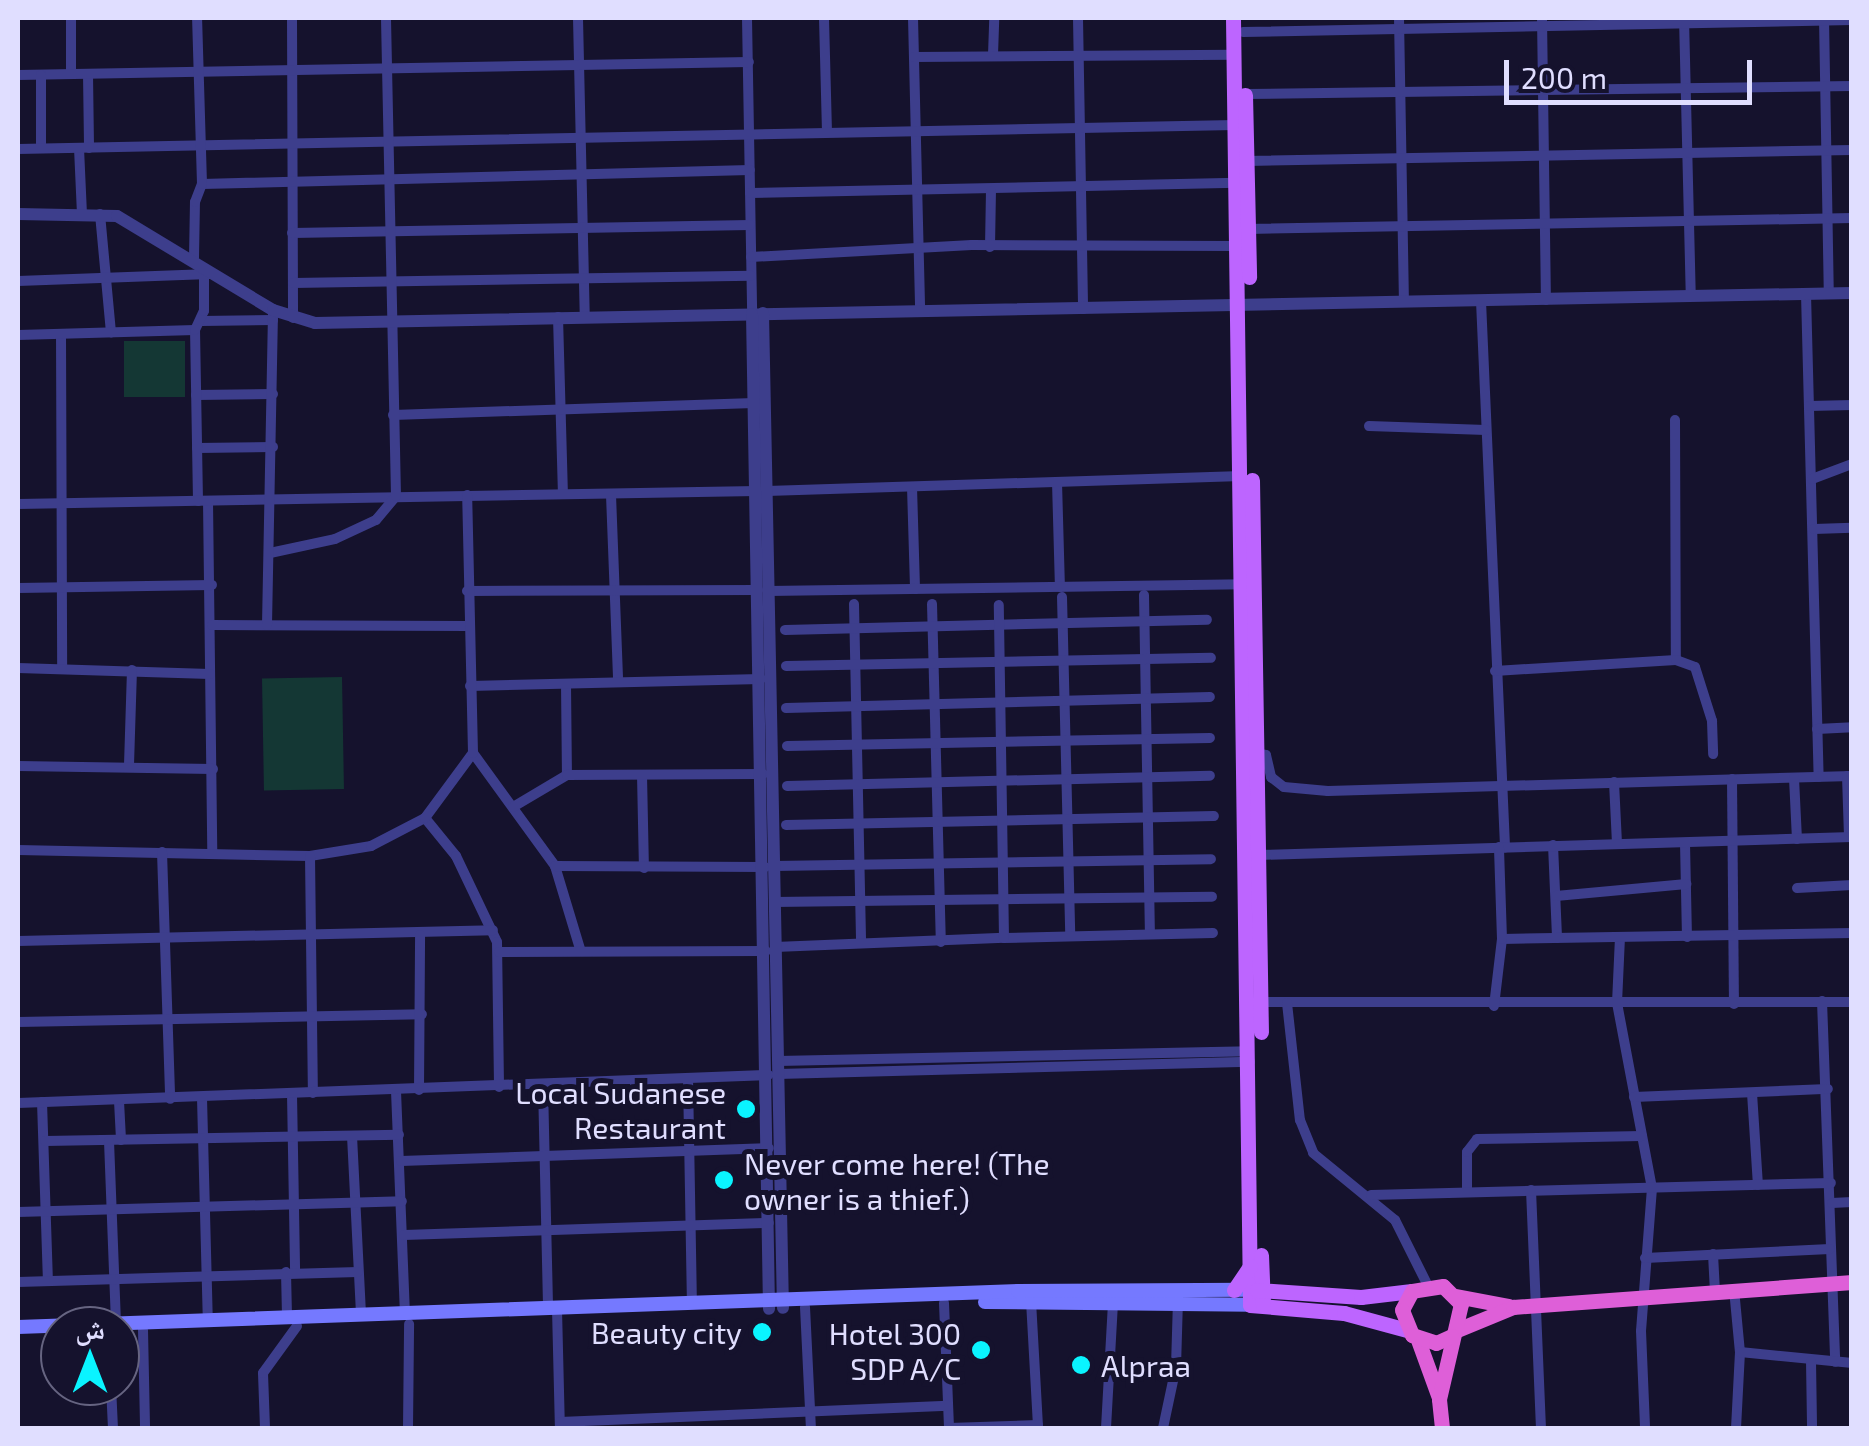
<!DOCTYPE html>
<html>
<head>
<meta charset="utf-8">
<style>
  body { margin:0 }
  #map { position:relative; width:1869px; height:1446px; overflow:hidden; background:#15122d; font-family:"Exo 2","Noto Naskh Arabic",sans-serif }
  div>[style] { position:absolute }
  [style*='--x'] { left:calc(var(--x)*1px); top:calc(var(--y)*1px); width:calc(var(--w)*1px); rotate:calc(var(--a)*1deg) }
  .green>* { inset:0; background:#143734; transform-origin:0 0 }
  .minor>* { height:10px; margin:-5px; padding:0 5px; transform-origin:5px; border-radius:5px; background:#3d3e8c }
  .tertiary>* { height:12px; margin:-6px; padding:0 6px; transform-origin:6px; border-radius:6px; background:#3d3e8c }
  .secondary>* { height:14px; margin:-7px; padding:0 7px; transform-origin:7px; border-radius:7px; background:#7579ff }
  .primary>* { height:15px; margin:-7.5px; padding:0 7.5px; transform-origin:7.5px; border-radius:7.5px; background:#bd65ff }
  .trunk>* { height:15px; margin:-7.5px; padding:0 7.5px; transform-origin:7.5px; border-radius:7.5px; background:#de5fd8 }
  .dots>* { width:28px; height:28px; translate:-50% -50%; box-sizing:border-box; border:5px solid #15122d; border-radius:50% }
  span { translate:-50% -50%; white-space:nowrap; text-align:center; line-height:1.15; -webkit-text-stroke:10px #15122d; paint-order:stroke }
  .poi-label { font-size:30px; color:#e0deff }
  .right { translate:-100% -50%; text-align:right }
  .left { translate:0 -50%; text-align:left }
  .frame { position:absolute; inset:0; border:20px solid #e0deff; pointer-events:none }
  .north { position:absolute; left:40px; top:1306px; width:100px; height:100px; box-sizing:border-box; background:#15122d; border:2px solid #666481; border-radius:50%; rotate:0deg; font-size:28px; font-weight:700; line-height:40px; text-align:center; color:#e0deff }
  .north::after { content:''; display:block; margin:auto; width:35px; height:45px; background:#0af4ff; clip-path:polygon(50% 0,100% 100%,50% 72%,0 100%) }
  .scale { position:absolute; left:1504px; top:60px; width:248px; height:45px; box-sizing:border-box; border:5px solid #e0deff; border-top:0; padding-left:12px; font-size:30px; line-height:35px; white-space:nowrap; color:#e0deff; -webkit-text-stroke:8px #15122d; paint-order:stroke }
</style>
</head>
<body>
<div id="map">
  <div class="green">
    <div style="left:124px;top:341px;width:61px;height:56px"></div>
    <div style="left:342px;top:677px;width:112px;height:80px;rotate:89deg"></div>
  </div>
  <div class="minor">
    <div style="--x:292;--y:18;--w:300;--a:89.8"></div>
    <div style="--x:578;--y:18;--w:299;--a:88.7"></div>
    <div style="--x:747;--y:18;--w:296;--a:89"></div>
    <div style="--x:824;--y:18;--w:111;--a:88.5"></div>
    <div style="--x:913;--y:18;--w:293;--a:88.6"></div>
    <div style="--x:1078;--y:18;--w:291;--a:89"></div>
    <div style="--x:1399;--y:18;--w:284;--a:89"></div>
    <div style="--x:1542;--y:18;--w:282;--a:89.2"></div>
    <div style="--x:1684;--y:18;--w:278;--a:88.6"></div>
    <div style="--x:1824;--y:18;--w:276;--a:89"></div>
    <div style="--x:1243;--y:32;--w:609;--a:-1.13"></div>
    <div style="--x:993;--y:55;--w:37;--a:-88"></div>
    <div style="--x:914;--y:57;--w:320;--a:-0.4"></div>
    <div style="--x:71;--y:74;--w:56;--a:-90"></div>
    <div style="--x:88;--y:74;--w:74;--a:89.2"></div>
    <div style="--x:18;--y:75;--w:731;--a:-1.02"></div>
    <div style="--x:41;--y:75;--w:73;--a:90"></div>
    <div style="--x:1245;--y:94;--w:607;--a:-0.76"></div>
    <div style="--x:79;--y:148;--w:65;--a:87.4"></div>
    <div style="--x:18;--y:149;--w:1217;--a:-1.13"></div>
    <div style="--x:1247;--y:161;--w:605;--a:-1.04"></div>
    <div style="--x:202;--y:184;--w:548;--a:-1.46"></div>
    <div style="--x:750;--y:193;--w:487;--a:-1.2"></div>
    <div style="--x:100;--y:214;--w:119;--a:84.7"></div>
    <div style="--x:1248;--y:229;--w:604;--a:-1.04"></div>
    <div style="--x:292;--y:233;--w:458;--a:-1"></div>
    <div style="--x:990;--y:247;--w:56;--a:-89"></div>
    <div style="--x:751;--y:257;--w:221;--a:-3.1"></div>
    <div style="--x:972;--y:245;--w:266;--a:0.2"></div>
    <div style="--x:194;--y:258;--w:56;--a:-89"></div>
    <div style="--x:195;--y:202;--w:19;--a:-69"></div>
    <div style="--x:202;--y:184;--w:166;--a:-91.7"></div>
    <div style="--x:18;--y:281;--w:192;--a:-2.1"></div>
    <div style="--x:293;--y:283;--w:458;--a:-0.9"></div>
    <div style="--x:1806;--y:294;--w:483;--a:88.5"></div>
    <div style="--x:1481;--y:301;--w:547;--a:87.48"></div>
    <div style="--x:558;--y:317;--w:177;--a:88.4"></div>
    <div style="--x:201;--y:321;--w:72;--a:-0.8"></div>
    <div style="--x:61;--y:334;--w:334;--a:89.8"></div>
    <div style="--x:18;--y:335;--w:177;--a:-1.6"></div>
    <div style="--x:196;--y:395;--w:77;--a:-0.7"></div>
    <div style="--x:1809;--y:406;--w:43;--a:-1.3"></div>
    <div style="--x:393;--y:415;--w:361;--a:-1.9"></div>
    <div style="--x:1675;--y:420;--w:240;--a:89.8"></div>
    <div style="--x:1369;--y:426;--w:117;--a:2"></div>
    <div style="--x:197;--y:448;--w:76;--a:-0.8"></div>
    <div style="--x:1812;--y:479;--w:43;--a:-20.6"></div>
    <div style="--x:1057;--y:482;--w:105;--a:88.4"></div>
    <div style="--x:912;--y:487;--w:102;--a:88.3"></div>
    <div style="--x:767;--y:491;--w:475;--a:-1.8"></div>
    <div style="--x:611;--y:495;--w:186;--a:87.8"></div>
    <div style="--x:198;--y:501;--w:171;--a:-91"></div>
    <div style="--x:195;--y:330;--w:21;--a:-65"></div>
    <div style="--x:204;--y:311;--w:37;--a:-90"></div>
    <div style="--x:208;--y:501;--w:350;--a:89.3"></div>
    <div style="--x:18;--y:504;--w:739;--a:-1.01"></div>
    <div style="--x:1814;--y:529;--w:38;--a:-2"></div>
    <div style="--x:270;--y:553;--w:66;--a:-12.2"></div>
    <div style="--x:335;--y:539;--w:45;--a:-24.9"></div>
    <div style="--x:376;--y:520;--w:31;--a:-50"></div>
    <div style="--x:396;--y:496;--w:478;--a:-91.2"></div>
    <div style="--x:18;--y:588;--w:194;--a:-0.9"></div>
    <div style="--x:467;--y:591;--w:291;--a:-0.2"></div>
    <div style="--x:768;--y:591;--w:475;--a:-0.8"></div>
    <div style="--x:1144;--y:595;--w:339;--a:89"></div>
    <div style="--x:1062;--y:597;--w:338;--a:88.6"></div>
    <div style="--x:854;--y:604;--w:339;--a:88.8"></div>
    <div style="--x:932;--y:604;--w:338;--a:88.5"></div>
    <div style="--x:212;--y:625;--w:257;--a:0.2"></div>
    <div style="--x:267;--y:625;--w:315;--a:-88.9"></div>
    <div style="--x:785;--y:630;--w:422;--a:-1.4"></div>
    <div style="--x:786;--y:666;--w:425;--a:-1.1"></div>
    <div style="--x:18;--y:668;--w:192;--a:1.8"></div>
    <div style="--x:1495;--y:671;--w:181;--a:-3.5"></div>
    <div style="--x:1676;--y:660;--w:20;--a:20"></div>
    <div style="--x:1695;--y:667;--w:57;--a:72.5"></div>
    <div style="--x:1712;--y:721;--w:33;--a:88"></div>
    <div style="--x:566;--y:684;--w:91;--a:89.4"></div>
    <div style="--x:470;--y:686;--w:291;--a:-1.4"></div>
    <div style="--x:786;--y:708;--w:424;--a:-1.5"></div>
    <div style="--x:1817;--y:729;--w:35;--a:-3"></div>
    <div style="--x:787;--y:746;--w:423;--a:-1.1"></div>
    <div style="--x:473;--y:753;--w:140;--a:54"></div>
    <div style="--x:555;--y:866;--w:87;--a:73.2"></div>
    <div style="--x:1255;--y:753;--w:11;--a:10"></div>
    <div style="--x:1266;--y:755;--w:23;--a:77"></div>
    <div style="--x:1271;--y:777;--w:16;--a:38"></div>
    <div style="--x:1284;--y:787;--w:44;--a:5.2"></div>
    <div style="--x:1328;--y:791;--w:524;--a:-1.64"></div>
    <div style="--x:129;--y:765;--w:95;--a:-88.2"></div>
    <div style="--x:18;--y:766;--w:195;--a:0.9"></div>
    <div style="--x:642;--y:775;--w:93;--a:88.8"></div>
    <div style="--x:1847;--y:776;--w:61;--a:88.1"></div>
    <div style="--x:1794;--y:778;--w:61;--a:87.2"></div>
    <div style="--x:1732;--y:779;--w:225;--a:89.5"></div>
    <div style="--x:1614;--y:782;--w:62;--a:87.2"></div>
    <div style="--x:787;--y:786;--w:423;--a:-1.4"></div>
    <div style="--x:513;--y:807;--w:63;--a:-30.7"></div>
    <div style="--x:567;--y:775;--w:196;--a:-0.3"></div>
    <div style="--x:425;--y:818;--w:49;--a:50.8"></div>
    <div style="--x:456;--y:856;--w:95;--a:64.5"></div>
    <div style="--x:497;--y:942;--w:145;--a:89.2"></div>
    <div style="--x:786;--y:825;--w:428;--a:-1.2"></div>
    <div style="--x:1685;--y:843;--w:94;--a:88.8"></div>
    <div style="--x:1553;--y:845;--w:93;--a:87.5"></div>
    <div style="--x:18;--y:850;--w:292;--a:1.2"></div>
    <div style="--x:310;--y:856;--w:62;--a:-9.3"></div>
    <div style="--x:371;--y:846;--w:61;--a:-27.4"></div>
    <div style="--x:425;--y:818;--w:81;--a:-53.6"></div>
    <div style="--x:473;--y:753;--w:258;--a:-91.3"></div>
    <div style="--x:162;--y:852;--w:247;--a:88.1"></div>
    <div style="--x:1259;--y:855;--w:593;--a:-1.74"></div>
    <div style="--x:310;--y:856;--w:237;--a:89.3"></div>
    <div style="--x:555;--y:866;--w:210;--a:0.3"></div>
    <div style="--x:774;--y:866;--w:437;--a:-0.9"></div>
    <div style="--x:1797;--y:888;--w:55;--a:-3.1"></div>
    <div style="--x:1556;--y:896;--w:131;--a:-5.3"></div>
    <div style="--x:774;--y:902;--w:438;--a:-0.7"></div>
    <div style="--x:1620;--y:937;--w:66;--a:92.6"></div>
    <div style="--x:1617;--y:1003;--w:188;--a:79.3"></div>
    <div style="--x:1652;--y:1188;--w:143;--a:94.4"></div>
    <div style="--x:1641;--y:1331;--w:97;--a:87.6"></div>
    <div style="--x:1004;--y:938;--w:209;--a:-1.4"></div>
    <div style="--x:1502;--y:939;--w:350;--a:-1"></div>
    <div style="--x:18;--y:941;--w:475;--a:-1.3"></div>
    <div style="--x:775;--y:947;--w:229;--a:-2.3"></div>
    <div style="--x:1004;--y:938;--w:333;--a:-90.9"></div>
    <div style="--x:499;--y:952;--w:267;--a:-0.2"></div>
    <div style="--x:1822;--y:1001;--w:361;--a:87.9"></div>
    <div style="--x:1261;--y:1002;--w:591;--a:0"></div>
    <div style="--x:1287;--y:1003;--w:118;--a:83.7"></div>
    <div style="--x:1300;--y:1120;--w:35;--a:68"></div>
    <div style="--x:1313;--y:1153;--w:106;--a:39.3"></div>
    <div style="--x:1395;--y:1220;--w:72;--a:63.4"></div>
    <div style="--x:1494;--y:1006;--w:67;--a:-83.2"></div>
    <div style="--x:1502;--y:939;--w:92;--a:-91.9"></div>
    <div style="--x:18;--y:1022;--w:404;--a:-1.1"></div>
    <div style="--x:778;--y:1061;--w:471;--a:-1.2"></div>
    <div style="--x:778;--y:1074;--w:472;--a:-1.5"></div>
    <div style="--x:688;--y:1078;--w:226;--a:89"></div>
    <div style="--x:543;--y:1085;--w:224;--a:88.7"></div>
    <div style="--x:419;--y:1090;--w:155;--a:-89.6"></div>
    <div style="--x:396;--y:1091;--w:223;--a:87.7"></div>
    <div style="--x:1752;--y:1093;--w:92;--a:86.3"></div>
    <div style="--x:292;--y:1094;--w:178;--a:89"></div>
    <div style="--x:1634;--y:1097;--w:194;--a:-2.4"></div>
    <div style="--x:202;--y:1098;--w:222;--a:88.5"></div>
    <div style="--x:119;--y:1101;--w:39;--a:87"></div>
    <div style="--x:42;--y:1102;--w:178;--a:88.1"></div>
    <div style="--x:18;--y:1103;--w:751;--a:-2.14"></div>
    <div style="--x:352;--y:1136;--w:180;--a:87.1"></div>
    <div style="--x:45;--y:1141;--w:354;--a:-1"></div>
    <div style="--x:109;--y:1141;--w:182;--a:87.8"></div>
    <div style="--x:401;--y:1161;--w:368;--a:-2"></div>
    <div style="--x:1531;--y:1190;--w:238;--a:87.6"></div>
    <div style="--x:1467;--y:1192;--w:40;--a:-90"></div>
    <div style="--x:1467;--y:1152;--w:16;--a:-52"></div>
    <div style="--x:1477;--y:1139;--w:165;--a:-1"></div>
    <div style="--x:1371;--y:1195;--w:460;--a:-1.5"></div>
    <div style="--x:1832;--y:1203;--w:20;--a:-3"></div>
    <div style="--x:18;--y:1212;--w:384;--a:-1.6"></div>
    <div style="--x:404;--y:1235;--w:365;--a:-1.9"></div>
    <div style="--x:1713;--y:1254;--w:37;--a:87"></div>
    <div style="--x:1645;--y:1258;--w:185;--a:-2.8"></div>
    <div style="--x:286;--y:1272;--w:45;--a:88.7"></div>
    <div style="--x:18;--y:1282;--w:340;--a:-1.7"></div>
    <div style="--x:1734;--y:1289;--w:63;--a:84.6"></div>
    <div style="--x:1740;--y:1352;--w:76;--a:93"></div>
    <div style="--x:1031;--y:1301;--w:127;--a:86.8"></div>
    <div style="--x:944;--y:1303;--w:125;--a:87.7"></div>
    <div style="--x:805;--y:1307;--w:121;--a:87.2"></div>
    <div style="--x:557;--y:1309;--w:119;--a:88.6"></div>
    <div style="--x:143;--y:1330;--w:98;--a:88.8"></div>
    <div style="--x:1740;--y:1352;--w:113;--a:5.6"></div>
    <div style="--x:1811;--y:1361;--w:67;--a:89.1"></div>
    <div style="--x:111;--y:1386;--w:42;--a:87.3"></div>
    <div style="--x:560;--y:1422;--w:388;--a:-2.4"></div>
    <div style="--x:265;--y:1428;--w:55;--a:-92.1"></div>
    <div style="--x:263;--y:1373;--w:58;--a:-54.1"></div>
    <div style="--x:408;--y:1428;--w:104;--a:-89.4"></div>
    <div style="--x:949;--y:1428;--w:89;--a:-1.9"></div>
    <div style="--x:1106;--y:1428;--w:127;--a:-86.8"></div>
    <div style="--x:1163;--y:1428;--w:62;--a:-78"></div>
    <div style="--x:1176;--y:1367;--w:66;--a:-88.3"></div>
  </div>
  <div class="tertiary">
    <div style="--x:18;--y:214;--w:99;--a:1.2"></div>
    <div style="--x:117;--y:216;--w:182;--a:31.1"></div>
    <div style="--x:273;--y:310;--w:44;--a:17.2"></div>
    <div style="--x:315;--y:323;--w:1537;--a:-1.12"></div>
    <div style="--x:763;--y:313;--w:995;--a:88.85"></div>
    <div style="--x:752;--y:314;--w:995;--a:89.02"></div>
  </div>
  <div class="secondary">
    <div style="--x:985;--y:1302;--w:265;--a:0.6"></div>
    <div style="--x:18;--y:1327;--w:1001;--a:-2.06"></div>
    <div style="--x:1018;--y:1291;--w:227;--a:-0.3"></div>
  </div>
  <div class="primary">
    <div style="--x:1233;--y:18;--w:1287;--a:89.24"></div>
    <div style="--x:1250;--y:1305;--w:94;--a:4.9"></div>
    <div style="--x:1344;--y:1313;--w:65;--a:15.1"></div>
    <div style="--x:1245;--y:95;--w:182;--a:88.7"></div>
    <div style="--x:1252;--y:480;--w:552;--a:89.07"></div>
    <div style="--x:1261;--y:1255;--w:50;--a:87.7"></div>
    <div style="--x:1234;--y:1290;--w:29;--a:-56"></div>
    <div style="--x:1257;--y:1290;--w:104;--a:3.9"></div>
    <div style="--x:1361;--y:1297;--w:51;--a:-6.7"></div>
  </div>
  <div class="trunk">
    <div style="--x:1456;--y:1296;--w:54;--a:10.7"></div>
    <div style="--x:1457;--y:1330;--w:61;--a:-22.3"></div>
    <div style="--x:1513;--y:1307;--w:340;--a:-4.2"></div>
    <div style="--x:1418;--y:1340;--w:59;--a:70"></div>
    <div style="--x:1442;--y:1428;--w:29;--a:-96"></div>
    <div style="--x:1439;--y:1399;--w:98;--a:-77"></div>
    <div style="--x:1461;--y:1304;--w:25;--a:-135"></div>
    <div style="--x:1443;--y:1286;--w:31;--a:171"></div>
    <div style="--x:1412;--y:1291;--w:21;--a:118"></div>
    <div style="--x:1402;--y:1310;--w:27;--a:68"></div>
    <div style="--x:1412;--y:1335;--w:25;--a:18"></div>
    <div style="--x:1436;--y:1343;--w:17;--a:-24"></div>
  </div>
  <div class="dots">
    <div style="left:746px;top:1109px;background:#0af4ff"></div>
    <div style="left:724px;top:1180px;background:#0af4ff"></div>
    <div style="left:762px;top:1332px;background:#0af4ff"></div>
    <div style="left:981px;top:1350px;background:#0af4ff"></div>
    <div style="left:1081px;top:1365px;background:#0af4ff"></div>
  </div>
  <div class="poi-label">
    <span class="right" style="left:726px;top:1109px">Local Sudanese<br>Restaurant</span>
    <span class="left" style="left:744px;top:1180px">Never come here! (The<br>owner is a thief.)</span>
    <span class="right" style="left:742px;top:1332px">Beauty city</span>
    <span class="right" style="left:961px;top:1350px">Hotel 300<br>SDP A/C</span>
    <span class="left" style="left:1101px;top:1365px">Alpraa</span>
  </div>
  <div class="frame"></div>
  <div class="north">ش</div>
  <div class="scale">200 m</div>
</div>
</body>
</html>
